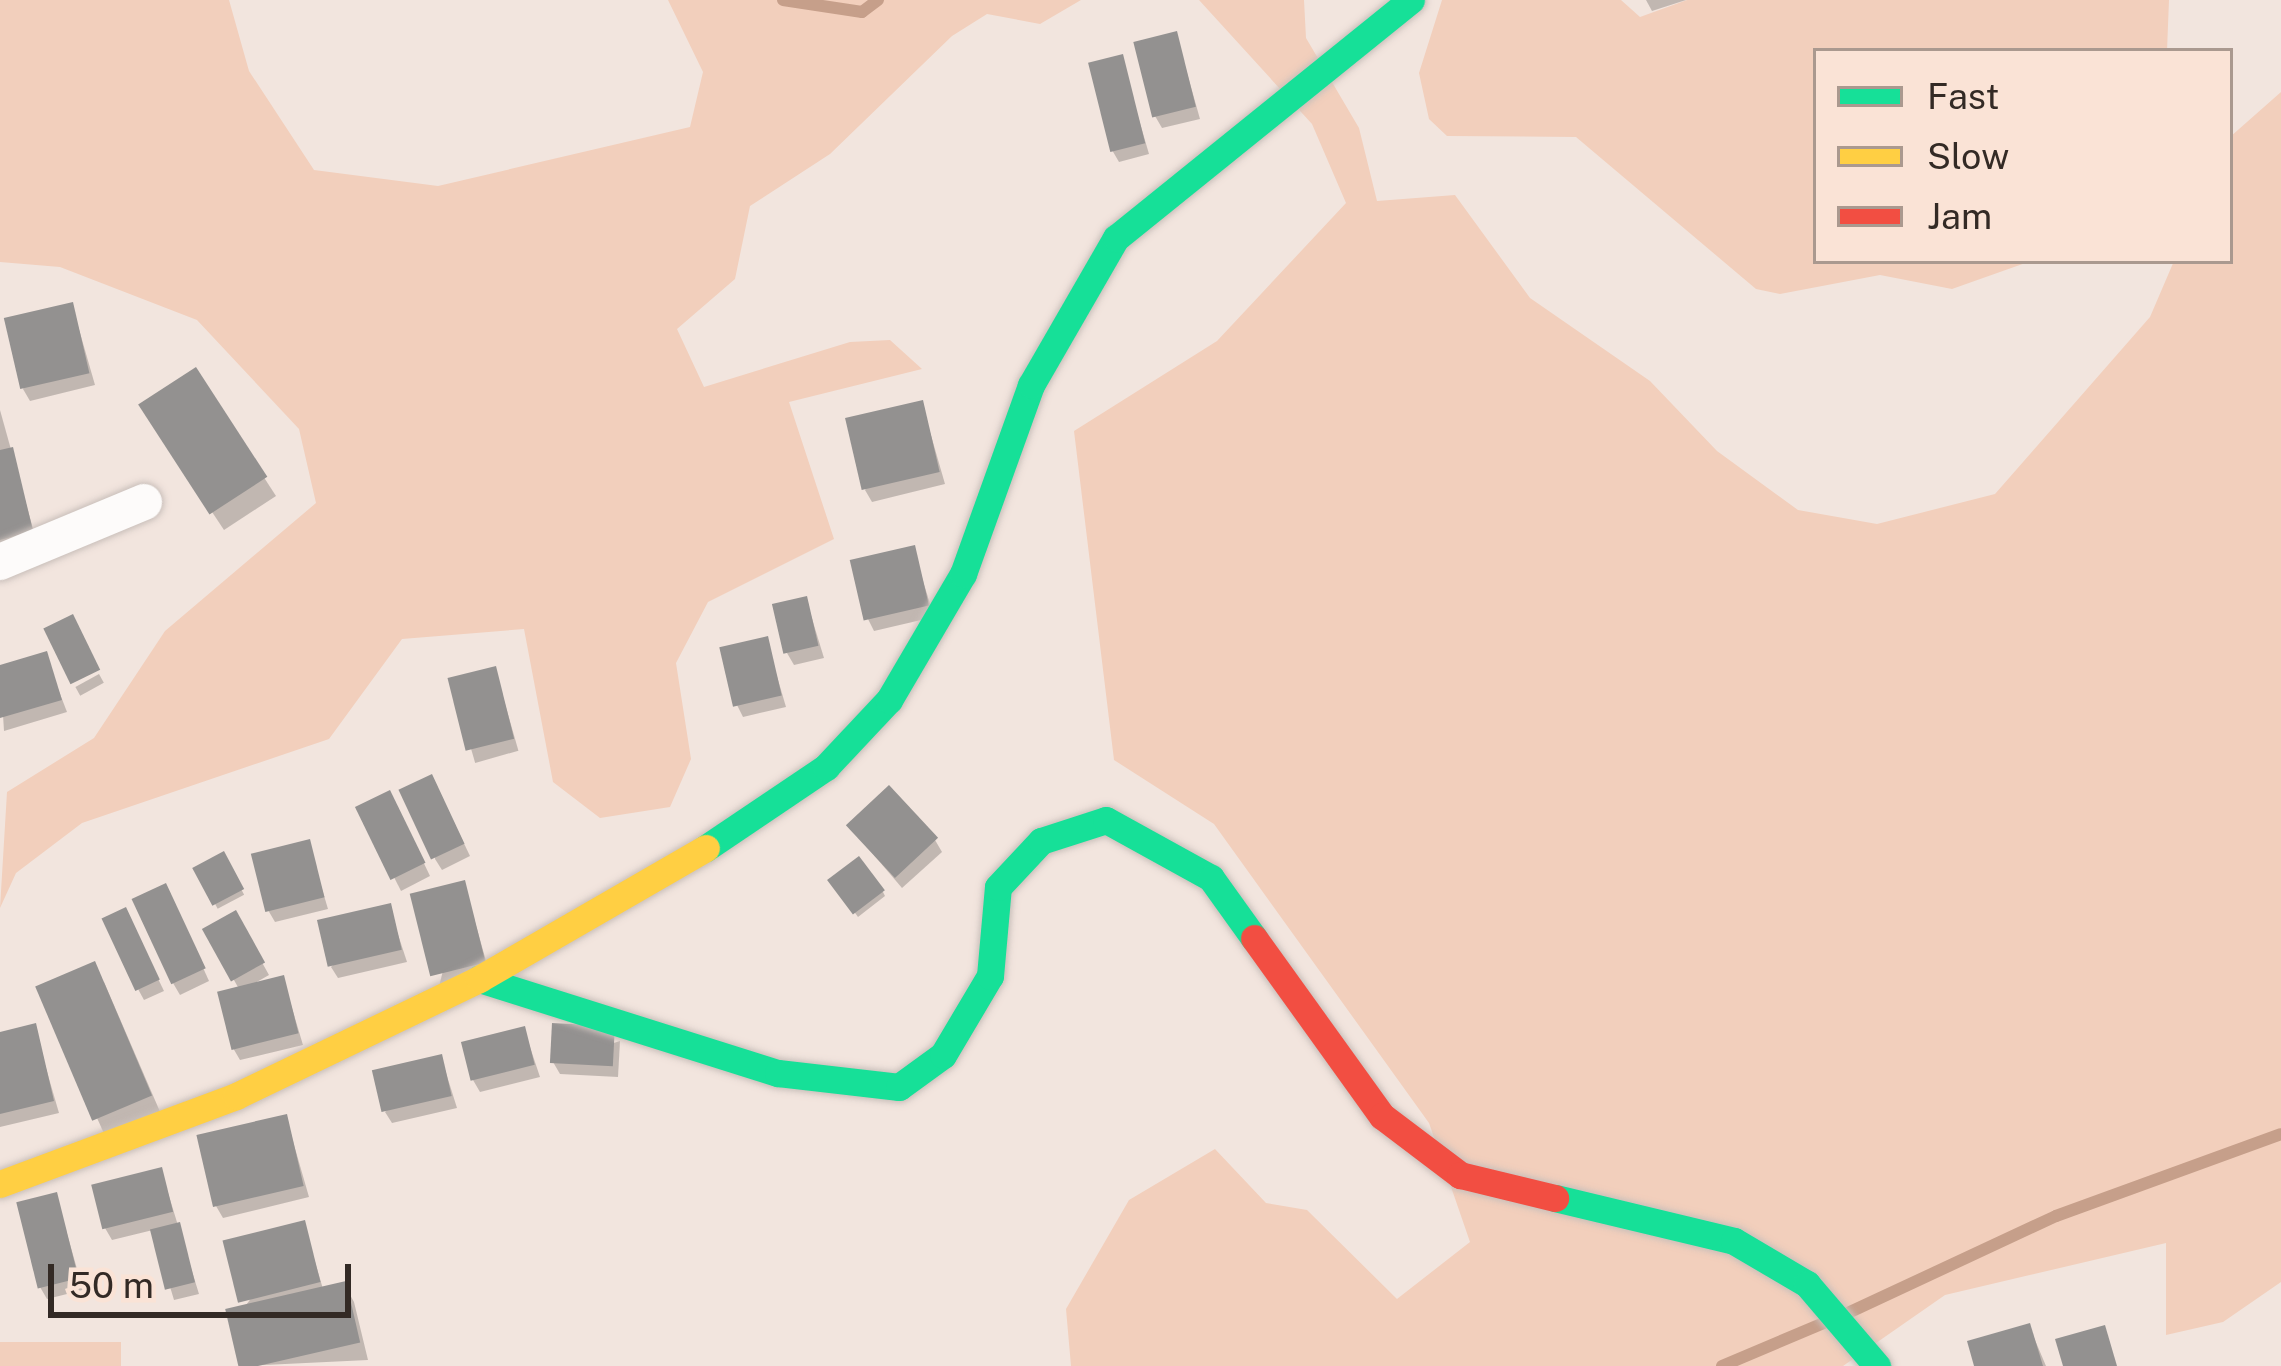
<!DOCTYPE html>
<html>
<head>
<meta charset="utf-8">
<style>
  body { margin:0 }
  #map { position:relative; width:2281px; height:1366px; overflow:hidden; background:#f2e5de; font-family:"Public Sans",sans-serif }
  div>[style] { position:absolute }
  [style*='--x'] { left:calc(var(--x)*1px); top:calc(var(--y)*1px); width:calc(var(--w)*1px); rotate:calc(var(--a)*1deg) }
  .green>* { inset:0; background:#f2cfbc; transform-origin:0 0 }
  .shadow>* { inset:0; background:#0003; transform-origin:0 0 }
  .stream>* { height:12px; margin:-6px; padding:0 6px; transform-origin:6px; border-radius:6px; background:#c69f8a }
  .building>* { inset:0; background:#939190; transform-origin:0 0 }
  .roads { filter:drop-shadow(0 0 3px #c9bfba) drop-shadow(0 0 3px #c9bfba) }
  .street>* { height:36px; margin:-18px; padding:0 18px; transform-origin:18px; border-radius:18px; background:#fdfbfa }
  .fast>* { height:27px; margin:-13.5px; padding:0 13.5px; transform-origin:13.5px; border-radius:13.5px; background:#16e098 }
  .slow>* { height:27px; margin:-13.5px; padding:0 13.5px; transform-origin:13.5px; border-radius:13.5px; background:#ffcf43 }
  .jam>* { height:27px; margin:-13.5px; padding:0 13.5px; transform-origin:13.5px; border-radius:13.5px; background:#f24e42 }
  span { translate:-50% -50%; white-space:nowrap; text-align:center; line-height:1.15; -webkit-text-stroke:12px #fae3d6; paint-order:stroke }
  .legend { position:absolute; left:1813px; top:48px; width:420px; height:216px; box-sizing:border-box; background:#fae3d6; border:3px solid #aa998f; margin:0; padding:15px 21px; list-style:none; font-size:36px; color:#332a25 }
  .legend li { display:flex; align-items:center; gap:24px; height:60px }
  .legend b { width:60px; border:3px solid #aa998f }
  .scale { position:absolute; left:48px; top:1264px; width:303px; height:54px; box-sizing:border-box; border:6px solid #332a25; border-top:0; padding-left:15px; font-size:36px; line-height:42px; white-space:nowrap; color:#332a25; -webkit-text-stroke:9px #fae3d6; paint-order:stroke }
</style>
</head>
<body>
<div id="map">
  <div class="green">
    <div style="clip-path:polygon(0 0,229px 0,249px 71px,314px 170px,438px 186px,690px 127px,703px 72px,668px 0,1081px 0,1040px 24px,987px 14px,952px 36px,830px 154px,750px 206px,735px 279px,677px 329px,704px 387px,850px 342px,890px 340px,922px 369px,789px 402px,834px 539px,708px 602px,676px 663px,691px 759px,670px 807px,600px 818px,553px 782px,524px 629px,402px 639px,329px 739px,82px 823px,16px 873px,0 908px,7px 792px,94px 738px,165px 631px,316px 503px,299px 429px,197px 320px,60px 267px,0 262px)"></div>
    <div style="clip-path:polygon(1199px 0,1304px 0,1306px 38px,1359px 128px,1377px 201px,1455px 195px,1530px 298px,1650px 381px,1717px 451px,1798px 510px,1877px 524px,1995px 494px,2150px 317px,2174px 261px,2230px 261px,2230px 137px,2281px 92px,2281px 1282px,2223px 1322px,2166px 1335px,2166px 1243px,1945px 1295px,1843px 1366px,1071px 1366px,1066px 1309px,1129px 1200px,1215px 1149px,1266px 1203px,1307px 1210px,1397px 1299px,1470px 1242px,1429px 1123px,1214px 824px,1114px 760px,1074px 431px,1217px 341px,1346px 203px,1312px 124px)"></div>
    <div style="clip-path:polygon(1442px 0,1621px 0,1640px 17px,1687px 0,2169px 0,2167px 51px,1816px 51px,1816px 261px,2031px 261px,1952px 289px,1880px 275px,1780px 294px,1756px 289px,1576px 137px,1447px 136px,1429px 119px,1419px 73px)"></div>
    <div style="left:0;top:1342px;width:121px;height:24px"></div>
  </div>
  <div class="shadow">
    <div style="clip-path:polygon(1646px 0,1686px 0,1652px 11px)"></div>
    <div style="clip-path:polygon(1176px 34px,1200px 119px,1162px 128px,1155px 116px)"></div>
    <div style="clip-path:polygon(1121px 58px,1149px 154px,1119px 162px,1112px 150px)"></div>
    <div style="clip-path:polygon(72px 305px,95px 385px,30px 401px,23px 389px)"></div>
    <div style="clip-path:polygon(195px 371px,276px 496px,224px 530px,153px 423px)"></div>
    <div style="clip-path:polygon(922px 404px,945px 484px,872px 502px,865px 490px)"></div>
    <div style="clip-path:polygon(0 410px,37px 543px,0 553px)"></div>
    <div style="clip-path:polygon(913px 548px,934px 617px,874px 631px,868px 619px)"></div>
    <div style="clip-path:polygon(806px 599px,824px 658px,794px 665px,787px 653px)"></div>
    <div style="clip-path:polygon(766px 639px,786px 707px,743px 717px,737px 705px)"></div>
    <div style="clip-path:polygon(45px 655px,67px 712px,4px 731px,0 668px)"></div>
    <div style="left:495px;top:669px;width:85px;height:45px;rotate:74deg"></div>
    <div style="left:99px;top:674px;width:10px;height:27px;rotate:61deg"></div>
    <div style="clip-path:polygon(438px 789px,470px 856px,442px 870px,435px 859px)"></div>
    <div style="clip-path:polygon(396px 805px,430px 876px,401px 891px,359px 808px)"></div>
    <div style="clip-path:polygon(849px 826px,935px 840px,942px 852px,902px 888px)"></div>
    <div style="clip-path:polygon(308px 842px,328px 909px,275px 922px,268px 910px)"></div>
    <div style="left:223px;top:855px;width:45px;height:30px;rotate:62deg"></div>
    <div style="clip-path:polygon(832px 881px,883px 892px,885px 896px,858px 917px)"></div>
    <div style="clip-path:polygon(464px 883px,490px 975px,439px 987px)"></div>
    <div style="clip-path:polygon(172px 899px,209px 981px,180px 995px,173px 983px)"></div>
    <div style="clip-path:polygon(389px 907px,407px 962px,338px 978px,331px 967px)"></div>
    <div style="clip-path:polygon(235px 914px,269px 975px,255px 983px,283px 978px,303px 1045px,240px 1060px,233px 1048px,239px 989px,206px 930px)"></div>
    <div style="clip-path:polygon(131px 923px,164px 991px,144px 1000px,138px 989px)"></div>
    <div style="clip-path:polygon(104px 982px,161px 1114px,106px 1138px,39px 988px)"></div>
    <div style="clip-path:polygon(34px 1027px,59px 1113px,0 1127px,0 1035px)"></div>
    <div style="clip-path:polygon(524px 1029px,540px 1077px,480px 1092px,473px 1080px)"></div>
    <div style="clip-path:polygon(620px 1041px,618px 1077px,560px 1074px,553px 1062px)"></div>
    <div style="clip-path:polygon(441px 1057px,457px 1108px,392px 1123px,385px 1112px)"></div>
    <div style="clip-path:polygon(286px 1117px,309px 1197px,223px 1218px,216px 1206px)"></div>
    <div style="clip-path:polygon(161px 1170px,199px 1294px,174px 1300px,153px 1230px,112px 1240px,105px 1228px)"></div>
    <div style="clip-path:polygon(56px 1195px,83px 1290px,47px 1299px,40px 1287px)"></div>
    <div style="clip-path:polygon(304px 1224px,323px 1289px,344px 1284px,354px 1302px,368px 1360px,241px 1366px,228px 1312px,244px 1308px)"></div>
    <div style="clip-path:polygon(2029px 1326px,2046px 1366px,1977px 1366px)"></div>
  </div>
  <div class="stream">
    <div style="--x:783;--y:0;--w:80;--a:8.6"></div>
    <div style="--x:862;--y:12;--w:20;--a:-37"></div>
    <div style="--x:1850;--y:1312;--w:227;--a:-25"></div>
    <div style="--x:2056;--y:1216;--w:239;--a:-20"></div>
    <div style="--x:1722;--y:1366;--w:113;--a:-22.9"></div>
  </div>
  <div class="building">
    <div style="left:1177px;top:31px;width:78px;height:45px;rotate:76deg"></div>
    <div style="left:1123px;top:54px;width:92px;height:36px;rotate:76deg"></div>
    <div style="left:73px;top:302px;width:73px;height:71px;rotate:77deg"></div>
    <div style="left:196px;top:367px;width:131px;height:69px;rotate:57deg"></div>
    <div style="left:923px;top:400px;width:74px;height:80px;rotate:77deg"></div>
    <div style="clip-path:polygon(13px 447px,33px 531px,0 540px,0 450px)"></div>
    <div style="left:915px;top:545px;width:62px;height:67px;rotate:77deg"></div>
    <div style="left:807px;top:596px;width:51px;height:36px;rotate:77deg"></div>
    <div style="left:73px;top:614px;width:62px;height:33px;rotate:64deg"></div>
    <div style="left:768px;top:636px;width:61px;height:50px;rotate:77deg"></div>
    <div style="clip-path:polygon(47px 651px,62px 700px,0 718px,0 665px)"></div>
    <div style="left:496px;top:666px;width:75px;height:50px;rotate:76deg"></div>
    <div style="left:432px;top:774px;width:77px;height:37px;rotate:65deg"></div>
    <div style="left:889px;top:785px;width:72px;height:59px;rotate:47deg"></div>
    <div style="left:390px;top:790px;width:81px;height:39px;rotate:64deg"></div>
    <div style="left:310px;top:839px;width:60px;height:61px;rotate:76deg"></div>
    <div style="left:224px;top:851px;width:43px;height:36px;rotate:62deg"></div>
    <div style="left:859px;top:856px;width:43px;height:40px;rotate:53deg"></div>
    <div style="left:465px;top:880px;width:85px;height:57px;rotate:76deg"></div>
    <div style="left:166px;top:883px;width:94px;height:38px;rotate:65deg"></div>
    <div style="left:391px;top:903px;width:48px;height:76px;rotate:77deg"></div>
    <div style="left:126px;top:907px;width:80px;height:27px;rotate:65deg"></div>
    <div style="left:236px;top:910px;width:60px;height:39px;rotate:61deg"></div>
    <div style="left:95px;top:961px;width:146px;height:65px;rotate:67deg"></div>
    <div style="left:284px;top:975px;width:60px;height:69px;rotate:76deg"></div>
    <div style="clip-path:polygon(36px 1023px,54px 1101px,0 1114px,0 1032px)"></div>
    <div style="left:552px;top:1023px;width:63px;height:40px;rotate:3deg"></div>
    <div style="left:525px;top:1026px;width:40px;height:66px;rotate:76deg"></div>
    <div style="left:442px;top:1054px;width:43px;height:72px;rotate:77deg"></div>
    <div style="left:287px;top:1114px;width:74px;height:93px;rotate:77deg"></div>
    <div style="left:162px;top:1167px;width:46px;height:73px;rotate:76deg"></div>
    <div style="left:57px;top:1192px;width:89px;height:42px;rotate:76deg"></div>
    <div style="left:305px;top:1220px;width:64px;height:85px;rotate:76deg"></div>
    <div style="left:180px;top:1222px;width:62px;height:31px;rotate:76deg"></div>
    <div style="left:346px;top:1281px;width:63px;height:124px;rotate:77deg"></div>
    <div style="clip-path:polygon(2030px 1323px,2043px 1366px,1974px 1366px,1967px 1341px)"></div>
    <div style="clip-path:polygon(2105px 1325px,2117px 1366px,2063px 1366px,2055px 1339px)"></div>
  </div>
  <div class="roads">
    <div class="street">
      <div style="--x:0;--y:562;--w:156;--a:-22.6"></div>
    </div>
    <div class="fast">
      <div style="--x:706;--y:848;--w:145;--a:-34"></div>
      <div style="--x:826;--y:767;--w:92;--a:-46.8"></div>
      <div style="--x:889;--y:700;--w:146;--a:-59.6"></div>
      <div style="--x:963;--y:574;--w:201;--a:-70.2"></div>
      <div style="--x:1031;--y:385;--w:170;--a:-60"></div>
      <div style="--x:1116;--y:238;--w:379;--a:-38.9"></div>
      <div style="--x:479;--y:979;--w:313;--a:17.5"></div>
      <div style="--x:778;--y:1073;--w:122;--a:6.6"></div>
      <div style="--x:899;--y:1087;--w:54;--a:-36"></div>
      <div style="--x:943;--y:1055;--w:92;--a:-59.3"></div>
      <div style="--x:990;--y:976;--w:89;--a:-84.9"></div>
      <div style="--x:998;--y:887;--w:63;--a:-46.9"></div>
      <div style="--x:1041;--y:841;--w:68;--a:-17.9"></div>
      <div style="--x:1106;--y:820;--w:120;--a:28.9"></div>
      <div style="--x:1211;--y:878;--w:74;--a:54.4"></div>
      <div style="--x:1555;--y:1198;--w:184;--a:13.5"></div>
      <div style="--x:1734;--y:1241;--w:85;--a:30.5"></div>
      <div style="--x:1807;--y:1284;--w:108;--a:49.5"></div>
    </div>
    <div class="slow">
      <div style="--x:0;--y:1184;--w:252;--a:-20.4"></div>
      <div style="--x:236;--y:1096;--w:270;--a:-25.7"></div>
      <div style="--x:479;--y:979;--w:262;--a:-30"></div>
    </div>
    <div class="jam">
      <div style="--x:1254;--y:938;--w:219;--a:54.3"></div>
      <div style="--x:1382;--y:1116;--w:98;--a:37.1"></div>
      <div style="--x:1460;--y:1175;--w:98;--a:13.6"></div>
    </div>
  </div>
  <ul class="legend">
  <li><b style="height:15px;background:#16e098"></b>Fast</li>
  <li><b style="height:15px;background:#ffcf43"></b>Slow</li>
  <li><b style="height:15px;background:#f24e42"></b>Jam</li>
  </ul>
  <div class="scale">50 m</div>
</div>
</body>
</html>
